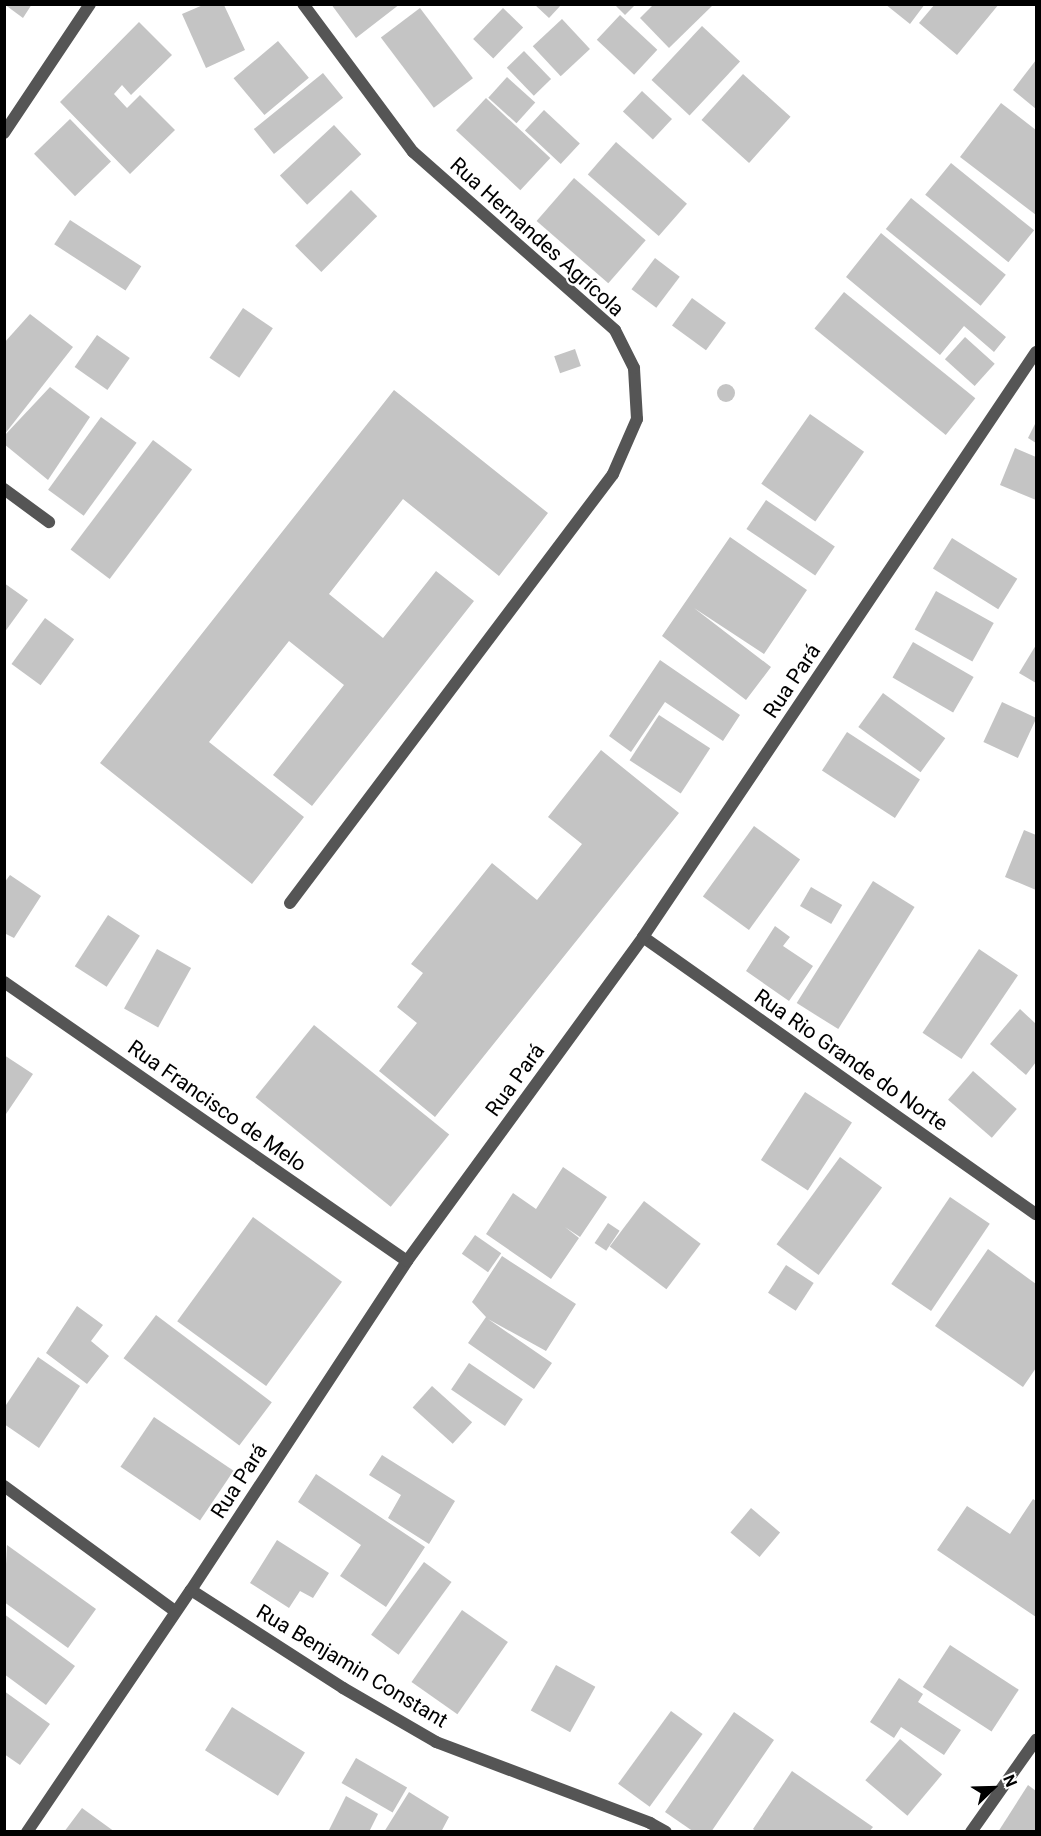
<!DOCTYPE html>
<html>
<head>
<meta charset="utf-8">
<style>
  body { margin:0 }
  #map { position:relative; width:1041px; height:1836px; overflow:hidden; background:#fff; font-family:Roboto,sans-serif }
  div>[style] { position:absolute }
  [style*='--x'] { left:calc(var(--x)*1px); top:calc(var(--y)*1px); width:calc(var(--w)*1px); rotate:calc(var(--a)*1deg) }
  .building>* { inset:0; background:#c4c4c4; transform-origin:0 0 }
  .round { border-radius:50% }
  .minor>* { height:12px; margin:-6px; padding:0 6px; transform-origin:6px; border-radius:6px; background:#555 }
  span { translate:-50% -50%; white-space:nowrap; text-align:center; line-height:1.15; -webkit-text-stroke:4.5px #fff; paint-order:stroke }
  .street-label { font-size:21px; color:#000 }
  .frame { position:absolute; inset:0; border:6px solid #000; pointer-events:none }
  .north { position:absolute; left:963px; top:1758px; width:60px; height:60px; -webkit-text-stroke:4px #fff; paint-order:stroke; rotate:67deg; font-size:16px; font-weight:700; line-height:24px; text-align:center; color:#000 }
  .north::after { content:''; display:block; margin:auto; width:21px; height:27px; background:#000; clip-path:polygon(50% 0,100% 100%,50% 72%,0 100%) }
</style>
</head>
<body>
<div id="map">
  <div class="building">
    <div style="clip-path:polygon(4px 4px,32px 4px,23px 18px)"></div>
    <div style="clip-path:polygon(331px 4px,400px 4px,356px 38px)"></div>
    <div style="clip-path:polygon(534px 4px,562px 4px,549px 18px)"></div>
    <div style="clip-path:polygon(614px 4px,636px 4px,625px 15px)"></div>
    <div style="clip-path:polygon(654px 4px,714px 4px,669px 48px,640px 18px)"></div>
    <div style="clip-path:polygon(885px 4px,925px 4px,910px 24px)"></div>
    <div style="clip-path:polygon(935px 4px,999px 4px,957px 55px,919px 23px)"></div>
    <div style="clip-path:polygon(203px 5px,224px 5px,245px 50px,206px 68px,182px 14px)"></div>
    <div style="left:420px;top:8px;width:88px;height:49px;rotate:53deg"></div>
    <div style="left:503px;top:8px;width:28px;height:43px;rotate:44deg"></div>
    <div style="left:620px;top:15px;width:51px;height:34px;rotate:43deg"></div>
    <div style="left:562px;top:19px;width:41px;height:40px;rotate:47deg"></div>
    <div style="clip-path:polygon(139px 22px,172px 55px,131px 95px,122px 85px,114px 94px,127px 108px,140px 95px,175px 130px,130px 174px,60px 102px)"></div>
    <div style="left:702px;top:26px;width:52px;height:74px;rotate:43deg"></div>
    <div style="left:278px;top:41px;width:48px;height:58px;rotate:50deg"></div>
    <div style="left:524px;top:51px;width:39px;height:24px;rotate:46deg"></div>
    <div style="clip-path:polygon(1036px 60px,1036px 109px,1013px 90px)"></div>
    <div style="left:323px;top:73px;width:32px;height:89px;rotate:51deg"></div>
    <div style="left:743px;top:74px;width:64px;height:62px;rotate:42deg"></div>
    <div style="left:507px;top:77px;width:38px;height:28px;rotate:42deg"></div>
    <div style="left:642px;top:91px;width:41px;height:28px;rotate:43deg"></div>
    <div style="left:486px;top:98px;width:88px;height:44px;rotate:43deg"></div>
    <div style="clip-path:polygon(1001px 103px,1036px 130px,1036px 215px,960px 157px)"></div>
    <div style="left:544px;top:110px;width:49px;height:28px;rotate:43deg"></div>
    <div style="left:70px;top:119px;width:59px;height:50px;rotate:46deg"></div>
    <div style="left:334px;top:125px;width:40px;height:74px;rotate:47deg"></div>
    <div style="left:616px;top:142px;width:94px;height:43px;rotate:41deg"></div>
    <div style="left:951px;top:163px;width:107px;height:41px;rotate:39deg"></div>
    <div style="left:574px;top:178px;width:95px;height:57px;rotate:41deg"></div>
    <div style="left:351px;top:190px;width:37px;height:79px;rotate:45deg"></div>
    <div style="left:911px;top:198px;width:122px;height:40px;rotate:39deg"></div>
    <div style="left:70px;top:220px;width:85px;height:29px;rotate:33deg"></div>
    <div style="clip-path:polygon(881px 233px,1006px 337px,994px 352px,964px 326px,940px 355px,846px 277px)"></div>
    <div style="left:655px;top:258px;width:31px;height:39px;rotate:37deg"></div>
    <div style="left:844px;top:292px;width:169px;height:47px;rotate:39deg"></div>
    <div style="left:692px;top:298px;width:42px;height:34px;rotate:36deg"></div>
    <div style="left:243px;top:308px;width:36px;height:60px;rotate:34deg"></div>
    <div style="clip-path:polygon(30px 314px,73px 347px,4px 435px,4px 343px)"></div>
    <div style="left:97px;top:335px;width:40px;height:39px;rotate:35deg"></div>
    <div style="left:965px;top:337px;width:40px;height:30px;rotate:42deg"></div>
    <div style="left:575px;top:349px;width:18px;height:22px;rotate:71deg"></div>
    <div class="round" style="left:717px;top:384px;width:18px;height:18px"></div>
    <div style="clip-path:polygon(50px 387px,90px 417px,48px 480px,4px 444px,4px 436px)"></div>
    <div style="clip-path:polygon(394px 390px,548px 513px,499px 576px,403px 499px,329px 594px,383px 638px,436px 571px,474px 601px,312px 806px,273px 775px,344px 685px,289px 641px,209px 742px,304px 817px,252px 884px,100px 763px)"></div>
    <div style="left:810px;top:414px;width:66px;height:85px;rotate:35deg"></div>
    <div style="left:101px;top:417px;width:44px;height:90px;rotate:36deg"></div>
    <div style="clip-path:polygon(1036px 422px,1036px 443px,1028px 438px)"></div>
    <div style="left:153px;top:440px;width:49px;height:137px;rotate:37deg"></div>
    <div style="clip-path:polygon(1015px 448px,1036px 457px,1036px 500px,1000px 485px)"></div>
    <div style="left:766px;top:500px;width:83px;height:35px;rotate:34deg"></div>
    <div style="clip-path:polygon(730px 537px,807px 590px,764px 654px,694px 608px,771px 667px,746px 700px,662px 636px)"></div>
    <div style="left:952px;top:538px;width:77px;height:36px;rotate:32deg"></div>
    <div style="clip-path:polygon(4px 583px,28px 600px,4px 633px)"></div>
    <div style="left:936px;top:591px;width:66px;height:44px;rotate:29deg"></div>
    <div style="left:45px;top:618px;width:36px;height:57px;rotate:36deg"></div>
    <div style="left:913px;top:642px;width:70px;height:41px;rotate:30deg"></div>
    <div style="clip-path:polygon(1036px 645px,1036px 683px,1019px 673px)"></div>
    <div style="clip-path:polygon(660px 660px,740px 715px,723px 741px,665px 702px,631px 752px,609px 736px)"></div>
    <div style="left:883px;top:693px;width:77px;height:42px;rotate:36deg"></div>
    <div style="left:1002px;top:702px;width:38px;height:44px;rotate:25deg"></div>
    <div style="left:659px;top:715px;width:61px;height:54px;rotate:33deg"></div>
    <div style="left:847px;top:732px;width:87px;height:46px;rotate:33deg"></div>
    <div style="clip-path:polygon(601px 750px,679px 813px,435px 1117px,379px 1071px,417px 1023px,397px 1007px,423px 973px,411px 964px,492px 863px,537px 900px,582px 844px,548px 817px)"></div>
    <div style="left:754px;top:826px;width:57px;height:87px;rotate:36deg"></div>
    <div style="clip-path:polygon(1024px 830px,1036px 835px,1036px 890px,1005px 877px)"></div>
    <div style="clip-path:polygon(10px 875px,41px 896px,14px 938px,4px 933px,4px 883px)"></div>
    <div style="left:873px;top:881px;width:49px;height:144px;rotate:32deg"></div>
    <div style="left:811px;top:887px;width:36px;height:22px;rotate:30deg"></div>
    <div style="left:108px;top:915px;width:38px;height:61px;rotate:33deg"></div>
    <div style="clip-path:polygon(775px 926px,790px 937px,783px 946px,813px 966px,789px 1001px,746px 971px)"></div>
    <div style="left:157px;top:949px;width:39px;height:68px;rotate:29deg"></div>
    <div style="left:979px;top:949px;width:47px;height:101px;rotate:34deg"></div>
    <div style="clip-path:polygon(1020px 1009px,1036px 1024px,1036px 1062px,1026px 1075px,990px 1044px)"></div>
    <div style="left:314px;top:1025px;width:174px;height:93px;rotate:39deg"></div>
    <div style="clip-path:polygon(4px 1055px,33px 1074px,4px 1117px)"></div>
    <div style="left:973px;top:1071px;width:58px;height:38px;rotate:41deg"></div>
    <div style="left:805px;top:1092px;width:56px;height:81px;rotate:33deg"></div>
    <div style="left:840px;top:1157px;width:52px;height:108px;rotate:36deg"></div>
    <div style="clip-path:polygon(563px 1167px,607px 1197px,580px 1237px,565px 1227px,579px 1238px,551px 1279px,486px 1234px,513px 1193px,536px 1209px)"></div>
    <div style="left:950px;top:1197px;width:48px;height:105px;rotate:34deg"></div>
    <div style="left:644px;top:1201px;width:71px;height:57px;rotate:37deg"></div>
    <div style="left:253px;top:1217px;width:110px;height:129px;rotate:36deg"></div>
    <div style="left:608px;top:1223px;width:14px;height:24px;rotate:34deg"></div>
    <div style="left:475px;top:1235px;width:32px;height:23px;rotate:35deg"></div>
    <div style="clip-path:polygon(988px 1249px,1036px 1284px,1036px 1368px,1023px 1387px,935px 1326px)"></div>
    <div style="clip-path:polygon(502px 1256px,576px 1304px,546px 1351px,488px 1319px,552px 1363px,534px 1389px,468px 1343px,486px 1317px,472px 1302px)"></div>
    <div style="left:786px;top:1265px;width:33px;height:33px;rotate:33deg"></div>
    <div style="clip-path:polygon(77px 1306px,103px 1325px,91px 1341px,109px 1356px,87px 1384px,46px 1353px)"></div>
    <div style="left:156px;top:1315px;width:145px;height:54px;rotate:37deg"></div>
    <div style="clip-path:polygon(38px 1357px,80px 1386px,39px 1448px,4px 1424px,4px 1408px)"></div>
    <div style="left:469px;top:1363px;width:65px;height:32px;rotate:34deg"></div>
    <div style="left:432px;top:1386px;width:54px;height:29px;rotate:42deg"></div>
    <div style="left:154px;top:1417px;width:96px;height:60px;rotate:34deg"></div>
    <div style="clip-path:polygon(382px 1455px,455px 1501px,429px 1544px,388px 1518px,401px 1495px,369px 1475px)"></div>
    <div style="clip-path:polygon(316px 1474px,425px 1547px,386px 1607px,340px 1576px,361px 1545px,298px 1502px)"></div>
    <div style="clip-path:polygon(1033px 1499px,1036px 1501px,1036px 1617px,937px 1550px,967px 1506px,1010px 1534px)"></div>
    <div style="left:751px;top:1508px;width:38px;height:32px;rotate:40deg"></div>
    <div style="clip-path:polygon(277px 1540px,329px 1573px,313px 1598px,300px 1591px,289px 1608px,250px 1583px)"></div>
    <div style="clip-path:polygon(7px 1545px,96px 1609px,68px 1648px,4px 1602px)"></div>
    <div style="left:424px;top:1562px;width:34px;height:90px;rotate:36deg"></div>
    <div style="left:462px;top:1610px;width:56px;height:88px;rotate:35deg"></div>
    <div style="clip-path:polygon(4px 1614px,75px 1666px,46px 1705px,4px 1674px)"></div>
    <div style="left:950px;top:1645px;width:82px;height:50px;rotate:33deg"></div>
    <div style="left:556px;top:1665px;width:45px;height:52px;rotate:29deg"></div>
    <div style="clip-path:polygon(899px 1678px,923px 1694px,918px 1702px,961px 1730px,944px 1755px,901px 1727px,894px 1738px,870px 1722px)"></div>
    <div style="clip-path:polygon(4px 1691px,50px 1724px,20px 1765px,4px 1754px)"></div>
    <div style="left:232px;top:1707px;width:86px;height:51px;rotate:32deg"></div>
    <div style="left:671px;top:1711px;width:39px;height:90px;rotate:36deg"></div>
    <div style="clip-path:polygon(734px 1712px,774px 1740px,711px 1832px,694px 1832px,665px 1812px)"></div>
    <div style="left:900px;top:1739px;width:55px;height:54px;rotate:40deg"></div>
    <div style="left:356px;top:1758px;width:59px;height:29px;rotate:30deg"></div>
    <div style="clip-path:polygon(792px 1771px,873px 1827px,869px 1832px,757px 1832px,753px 1829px)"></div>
    <div style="clip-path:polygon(1028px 1785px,1036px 1791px,1036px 1832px,998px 1832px)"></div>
    <div style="clip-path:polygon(409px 1792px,449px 1817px,441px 1832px,384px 1832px)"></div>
    <div style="clip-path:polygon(346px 1796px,378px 1814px,369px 1832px,328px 1832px)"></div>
    <div style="clip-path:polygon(82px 1808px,115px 1832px,64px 1832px)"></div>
  </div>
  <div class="minor">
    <div style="--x:4;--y:133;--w:155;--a:-56.3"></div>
    <div style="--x:4;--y:489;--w:56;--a:36.3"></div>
    <div style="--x:290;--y:903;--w:537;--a:-53.02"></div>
    <div style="--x:613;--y:474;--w:60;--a:-66.4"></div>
    <div style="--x:637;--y:419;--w:51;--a:-93.4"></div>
    <div style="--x:634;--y:368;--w:42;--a:-116.6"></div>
    <div style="--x:615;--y:330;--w:269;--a:-138.6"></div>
    <div style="--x:413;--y:152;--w:184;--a:-126.6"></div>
    <div style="--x:643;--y:937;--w:481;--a:35.2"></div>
    <div style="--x:4;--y:982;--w:490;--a:34.7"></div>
    <div style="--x:4;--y:1486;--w:212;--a:36.2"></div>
    <div style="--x:191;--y:1590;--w:181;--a:32.8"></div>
    <div style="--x:343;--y:1688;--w:108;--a:30.1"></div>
    <div style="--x:436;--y:1742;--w:229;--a:20.7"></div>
    <div style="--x:650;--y:1823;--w:18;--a:29"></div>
    <div style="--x:27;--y:1832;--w:292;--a:-55.9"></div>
    <div style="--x:191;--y:1590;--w:394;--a:-56.7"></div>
    <div style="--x:407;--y:1261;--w:401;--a:-53.9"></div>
    <div style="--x:643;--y:937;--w:705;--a:-56.11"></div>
    <div style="--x:971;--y:1832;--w:113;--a:-54.8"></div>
  </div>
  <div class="street-label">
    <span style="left:537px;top:237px;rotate:42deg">Rua Hernandes Agrícola</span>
    <span style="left:792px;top:681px;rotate:-56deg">Rua Pará</span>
    <span style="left:851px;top:1060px;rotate:35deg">Rua Rio Grande do Norte</span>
    <span style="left:515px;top:1080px;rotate:-54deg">Rua Pará</span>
    <span style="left:217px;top:1106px;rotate:35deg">Rua Francisco de Melo</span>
    <span style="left:239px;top:1481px;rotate:-57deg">Rua Pará</span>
    <span style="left:352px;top:1666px;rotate:31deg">Rua Benjamin Constant</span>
  </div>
  <div class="frame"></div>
  <div class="north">N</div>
</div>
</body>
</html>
